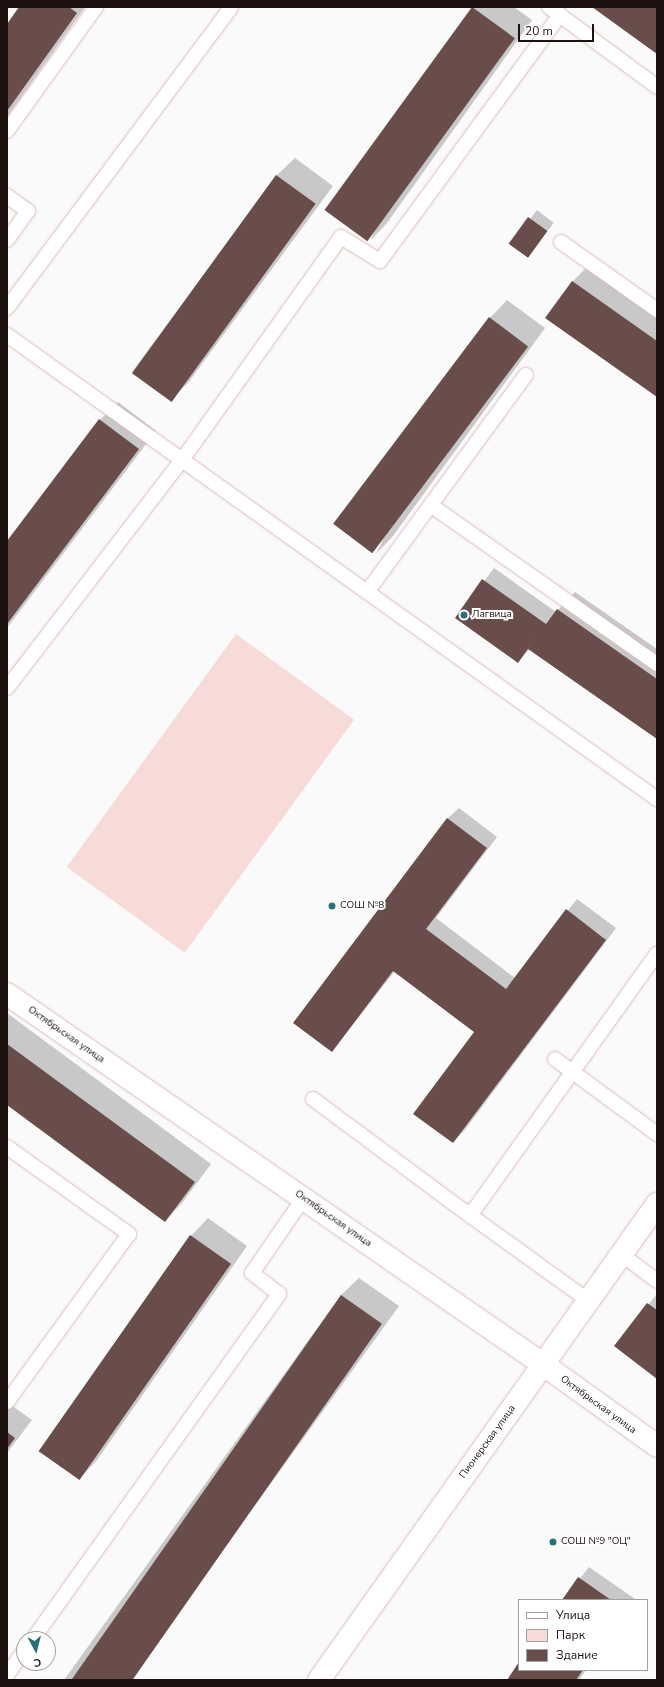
<!DOCTYPE html>
<html>
<head>
<meta charset="utf-8">
<style>
  body { margin:0 }
  #map { position:relative; width:664px; height:1687px; overflow:hidden; background:#fafafa; font-family:"Nunito Sans",sans-serif }
  div>[style] { position:absolute }
  [style*='--x'] { left:calc(var(--x)*1px); top:calc(var(--y)*1px); width:calc(var(--w)*1px); rotate:calc(var(--a)*1deg) }
  .green>* { inset:0; background:#f7dbd9; transform-origin:0 0 }
  .shadow>* { inset:0; background:#0003; transform-origin:0 0 }
  .building>* { inset:0; background:#694d4a; transform-origin:0 0 }
  .roads { filter:drop-shadow(0 0 1px #dcbab7) drop-shadow(0 0 1px #dcbab7) }
  .lane>* { height:14px; margin:-7px; padding:0 7px; transform-origin:7px; border-radius:7px; background:#fff }
  .street>* { height:22px; margin:-11px; padding:0 11px; transform-origin:11px; border-radius:11px; background:#fff }
  .dots>* { width:11px; height:11px; translate:-50% -50%; box-sizing:border-box; border:2px solid #fff; border-radius:50% }
  span { translate:-50% -50%; white-space:nowrap; text-align:center; line-height:1.15; -webkit-text-stroke:4px #fff; paint-order:stroke }
  .poi-label { font-size:10px; color:#1e1211 }
  .left { translate:0 -50%; text-align:left }
  .street-label { font-size:10px; color:#1e1211 }
  .frame { position:absolute; inset:0; border:8px solid #1e1211; pointer-events:none }
  .legend { position:absolute; left:518px; top:1599px; width:130px; height:72px; box-sizing:border-box; background:#fff; border:1px solid #a5a0a0; margin:0; padding:5px 7px; list-style:none; font-size:12px; color:#1e1211 }
  .legend li { display:flex; align-items:center; gap:8px; height:20px }
  .legend b { width:20px; border:1px solid #a5a0a0 }
  .north { position:absolute; left:16px; top:1631px; width:40px; height:40px; box-sizing:border-box; background:#fff; border:1px solid #a5a0a0; border-radius:50%; rotate:173deg; font-size:11px; font-weight:700; line-height:16px; text-align:center; color:#1e1211 }
  .north::after { content:''; display:block; margin:auto; width:14px; height:18px; background:#277177; clip-path:polygon(50% 0,100% 100%,50% 72%,0 100%) }
  .scale { position:absolute; left:518px; top:24px; width:76px; height:18px; box-sizing:border-box; border:2px solid #1e1211; border-top:0; padding-left:5px; font-size:12px; line-height:14px; white-space:nowrap; color:#1e1211; -webkit-text-stroke:3px #fff; paint-order:stroke }
</style>
</head>
<body>
<div id="map">
  <div class="green">
    <div style="left:236px;top:634px;width:146px;height:288px;rotate:36deg"></div>
  </div>
  <div class="shadow">
    <div style="clip-path:polygon(20px 7px,85px 7px,7px 117px,7px 26px)"></div>
    <div style="clip-path:polygon(514px 7px,532px 20px,387px 223px,370px 241px,473px 8px)"></div>
    <div style="clip-path:polygon(295px 158px,333px 186px,188px 383px,170px 400px,132px 372px,277px 175px)"></div>
    <div style="left:537px;top:210px;width:21px;height:43px;rotate:37deg"></div>
    <div style="clip-path:polygon(590px 264px,657px 311px,657px 395px,572px 282px)"></div>
    <div style="clip-path:polygon(507px 300px,545px 328px,393px 536px,376px 554px,490px 318px)"></div>
    <div style="clip-path:polygon(118px 402px,156px 431px,7px 628px,7px 543px,100px 420px)"></div>
    <div style="clip-path:polygon(494px 568px,556px 612px,575px 592px,657px 649px,657px 738px,530px 649px,518px 661px,456px 618px)"></div>
    <div style="clip-path:polygon(459px 808px,497px 837px,436px 918px,515px 978px,577px 899px,616px 928px,464px 1131px,453px 1142px,476px 1032px,395px 971px,332px 1051px,294px 1023px,448px 818px)"></div>
    <div style="clip-path:polygon(7px 1013px,211px 1164px,182px 1203px,165px 1221px,7px 1104px)"></div>
    <div style="clip-path:polygon(208px 1218px,247px 1246px,97px 1460px,80px 1478px,191px 1236px)"></div>
    <div style="clip-path:polygon(359px 1278px,399px 1306px,129px 1680px,64px 1680px,341px 1295px)"></div>
    <div style="clip-path:polygon(657px 1294px,657px 1378px,615px 1346px)"></div>
    <div style="clip-path:polygon(7px 1402px,32px 1420px,7px 1453px)"></div>
    <div style="clip-path:polygon(589px 1567px,635px 1599px,634px 1600px,564px 1600px)"></div>
    <div style="clip-path:polygon(519px 1664px,519px 1670px,586px 1670px,579px 1680px,508px 1680px)"></div>
  </div>
  <div class="building">
    <div style="clip-path:polygon(19px 7px,69px 7px,77px 13px,7px 111px,7px 24px)"></div>
    <div style="left:472px;top:7px;width:53px;height:251px;rotate:36deg"></div>
    <div style="clip-path:polygon(592px 7px,657px 7px,657px 54px)"></div>
    <div style="left:276px;top:175px;width:49px;height:245px;rotate:36deg"></div>
    <div style="left:528px;top:217px;width:24px;height:33px;rotate:36deg"></div>
    <div style="clip-path:polygon(572px 281px,657px 341px,657px 397px,545px 318px)"></div>
    <div style="left:489px;top:317px;width:49px;height:259px;rotate:37deg"></div>
    <div style="clip-path:polygon(99px 419px,139px 449px,7px 624px,7px 541px)"></div>
    <div style="clip-path:polygon(482px 579px,546px 624px,557px 609px,657px 679px,657px 739px,528px 649px,537px 636px,518px 663px,455px 618px)"></div>
    <div style="clip-path:polygon(447px 818px,487px 848px,426px 929px,506px 989px,566px 909px,606px 940px,453px 1143px,413px 1114px,474px 1032px,393px 971px,332px 1052px,293px 1023px)"></div>
    <div style="clip-path:polygon(7px 1044px,195px 1182px,165px 1222px,7px 1105px)"></div>
    <div style="left:190px;top:1235px;width:50px;height:264px;rotate:35deg"></div>
    <div style="left:341px;top:1295px;width:50px;height:475px;rotate:35deg"></div>
    <div style="clip-path:polygon(647px 1303px,657px 1310px,657px 1379px,614px 1346px)"></div>
    <div style="clip-path:polygon(7px 1432px,15px 1438px,7px 1449px)"></div>
    <div style="clip-path:polygon(578px 1577px,611px 1600px,562px 1600px)"></div>
    <div style="clip-path:polygon(519px 1662px,519px 1670px,583px 1670px,576px 1680px,507px 1680px)"></div>
  </div>
  <div class="roads">
    <div class="lane">
      <div style="--x:549;--y:7;--w:134;--a:36.5"></div>
      <div style="--x:7;--y:131;--w:153;--a:-54.3"></div>
      <div style="--x:7;--y:196;--w:26;--a:36"></div>
      <div style="--x:28;--y:211;--w:36;--a:126"></div>
      <div style="--x:561;--y:242;--w:118;--a:35.3"></div>
      <div style="--x:7;--y:308;--w:375;--a:-53.3"></div>
      <div style="--x:7;--y:335;--w:799;--a:35.52"></div>
      <div style="--x:432;--y:506;--w:275;--a:35.1"></div>
      <div style="--x:367;--y:592;--w:269;--a:-53.8"></div>
      <div style="--x:7;--y:688;--w:287;--a:-52.5"></div>
      <div style="--x:182;--y:460;--w:274;--a:-54.5"></div>
      <div style="--x:341;--y:237;--w:46;--a:31.6"></div>
      <div style="--x:380;--y:261;--w:305;--a:-53.8"></div>
      <div style="--x:555;--y:1059;--w:127;--a:36.3"></div>
      <div style="--x:313;--y:1099;--w:188;--a:36.6"></div>
      <div style="--x:464;--y:1211;--w:5;--a:11"></div>
      <div style="--x:469;--y:1212;--w:5;--a:-22"></div>
      <div style="--x:474;--y:1210;--w:315;--a:-54.5"></div>
      <div style="--x:7;--y:1147;--w:150;--a:35.5"></div>
      <div style="--x:129;--y:1234;--w:208;--a:126"></div>
      <div style="--x:464;--y:1211;--w:154;--a:35.8"></div>
      <div style="--x:621;--y:1254;--w:45;--a:36.9"></div>
      <div style="--x:33;--y:1639;--w:424;--a:-54.5"></div>
      <div style="--x:279;--y:1294;--w:34;--a:-142"></div>
      <div style="--x:252;--y:1273;--w:90;--a:-55.4"></div>
      <div style="--x:7;--y:1675;--w:29;--a:-55"></div>
    </div>
    <div class="street">
      <div style="--x:7;--y:994;--w:653;--a:34.64"></div>
      <div style="--x:544;--y:1365;--w:139;--a:35.6"></div>
      <div style="--x:319;--y:1680;--w:584;--a:-54.62"></div>
    </div>
  </div>
  <div class="dots">
    <div style="left:464px;top:615px;background:#277177"></div>
    <div style="left:332px;top:906px;background:#277177"></div>
    <div style="left:553px;top:1542px;background:#277177"></div>
  </div>
  <div class="poi-label">
    <span class="left" style="left:472px;top:615px">Лагвица</span>
    <span class="left" style="left:340px;top:906px">СОШ №8</span>
    <span class="left" style="left:561px;top:1542px">СОШ №9 "ОЦ"</span>
  </div>
  <div class="street-label">
    <span style="left:66px;top:1035px;rotate:35deg">Октябрьская улица</span>
    <span style="left:333px;top:1219px;rotate:35deg">Октябрьская улица</span>
    <span style="left:598px;top:1405px;rotate:36deg">Октябрьская улица</span>
    <span style="left:488px;top:1442px;rotate:-54deg">Пионерская улица</span>
  </div>
  <div class="frame"></div>
  <ul class="legend">
  <li><b style="height:5px;background:#fff"></b>Улица</li>
  <li><b style="height:11px;background:#f7dbd9"></b>Парк</li>
  <li><b style="height:11px;background:#694d4a"></b>Здание</li>
  </ul>
  <div class="north">С</div>
  <div class="scale">20 m</div>
</div>
</body>
</html>
